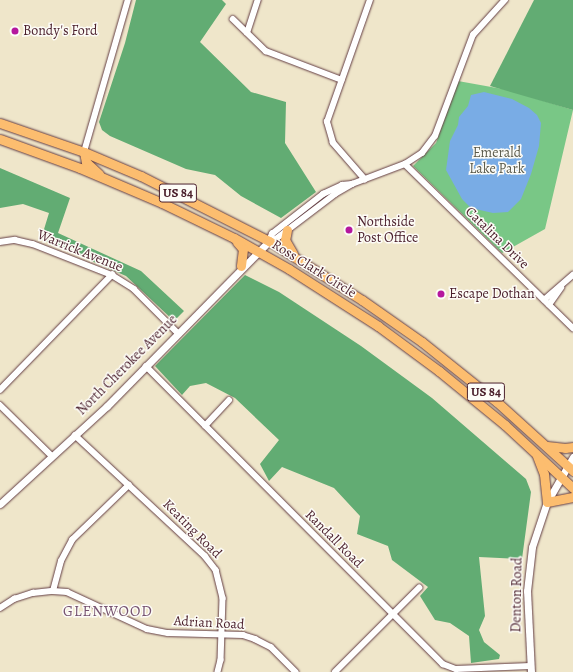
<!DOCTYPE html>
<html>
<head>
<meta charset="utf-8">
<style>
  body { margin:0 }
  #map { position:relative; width:573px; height:672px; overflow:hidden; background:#efe6ca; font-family:Alegreya,serif }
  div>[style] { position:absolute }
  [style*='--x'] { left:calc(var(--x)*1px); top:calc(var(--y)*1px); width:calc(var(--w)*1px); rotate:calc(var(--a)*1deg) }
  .green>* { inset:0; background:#79c786 }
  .forest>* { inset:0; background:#62ac73 }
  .water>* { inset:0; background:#79ace5 }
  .roads { filter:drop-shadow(0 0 1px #633d43) drop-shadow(0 0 1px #633d43) }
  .minor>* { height:5.5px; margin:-2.75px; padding:0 2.75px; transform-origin:2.75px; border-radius:2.75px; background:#fff }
  .tertiary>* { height:7px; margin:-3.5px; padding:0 3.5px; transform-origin:3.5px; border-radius:3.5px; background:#fff }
  .trunk>* { height:9px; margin:-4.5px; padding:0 4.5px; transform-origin:4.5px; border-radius:4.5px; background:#fcbd6f }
  .dots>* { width:11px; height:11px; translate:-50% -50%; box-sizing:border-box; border:2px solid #fdfcf7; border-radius:50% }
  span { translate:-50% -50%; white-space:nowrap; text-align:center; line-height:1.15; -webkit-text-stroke:3px #fdfcf7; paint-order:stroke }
  .shield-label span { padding:1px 3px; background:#fdfcf7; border:1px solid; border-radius:3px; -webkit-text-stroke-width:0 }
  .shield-label { font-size:13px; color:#4a1f2b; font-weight:700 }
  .poi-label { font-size:14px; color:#4a1f2b }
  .left { translate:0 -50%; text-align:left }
  .park-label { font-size:14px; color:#5a5a4b }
  .street-label { font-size:14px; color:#4a1f2b }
  .neighbourhood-label { font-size:15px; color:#75516f; letter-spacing:1px }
</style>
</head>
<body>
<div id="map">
  <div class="green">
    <div style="clip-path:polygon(458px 81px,508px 90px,573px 110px,545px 229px,502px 253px,413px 166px,436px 143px)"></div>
  </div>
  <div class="forest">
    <div style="clip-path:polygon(136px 0,222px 0,226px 4px,200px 42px,251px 92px,286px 102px,285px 143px,316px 192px,281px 218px,241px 196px,215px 175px,186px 169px,110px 136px,102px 130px,99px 122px,125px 43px)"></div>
    <div style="clip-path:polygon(534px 0,573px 0,573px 110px,490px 86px)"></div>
    <div style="clip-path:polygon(0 168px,70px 198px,58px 233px,141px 271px,184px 311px,174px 321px,126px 276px,41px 239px,49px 213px,23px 204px,0 208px)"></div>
    <div style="clip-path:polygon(245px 275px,279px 292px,361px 346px,432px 398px,526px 479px,531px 492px,522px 559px,479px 557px,485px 616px,479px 630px,484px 642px,500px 655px,499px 659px,471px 663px,469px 636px,450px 623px,435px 620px,420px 596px,428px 587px,392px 560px,388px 546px,357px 534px,360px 516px,334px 488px,282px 467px,269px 481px,260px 464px,279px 440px,235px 398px,206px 383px,190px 386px,182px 395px,155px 366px)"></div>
  </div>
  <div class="water">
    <div style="clip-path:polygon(484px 92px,512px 99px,529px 108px,537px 115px,541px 123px,539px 146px,531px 174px,521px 199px,508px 212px,493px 213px,471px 208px,462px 199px,446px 170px,450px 141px,458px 125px,459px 117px,468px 106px,471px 95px)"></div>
  </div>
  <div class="roads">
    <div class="minor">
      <div style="--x:233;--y:19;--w:46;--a:44.1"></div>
      <div style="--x:266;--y:51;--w:81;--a:20.9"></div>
      <div style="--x:247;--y:33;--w:35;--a:-72"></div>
      <div style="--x:84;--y:152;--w:158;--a:-73.9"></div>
      <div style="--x:405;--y:164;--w:235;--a:44.3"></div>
      <div style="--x:365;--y:180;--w:49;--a:-130.9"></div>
      <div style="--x:333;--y:143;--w:22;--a:-106"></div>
      <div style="--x:327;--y:122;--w:129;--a:-70.6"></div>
      <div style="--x:269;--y:241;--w:7;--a:-16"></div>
      <div style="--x:276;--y:239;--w:74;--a:-37.3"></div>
      <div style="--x:335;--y:194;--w:20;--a:-30"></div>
      <div style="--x:352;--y:184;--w:57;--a:-20.7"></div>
      <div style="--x:405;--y:164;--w:20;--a:-33"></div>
      <div style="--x:422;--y:153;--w:21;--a:-53"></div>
      <div style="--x:435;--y:136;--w:108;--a:-69.4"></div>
      <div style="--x:473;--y:35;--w:47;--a:-47.6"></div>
      <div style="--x:269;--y:241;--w:8;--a:-67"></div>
      <div style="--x:272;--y:234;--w:65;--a:-38.1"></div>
      <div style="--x:323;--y:194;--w:21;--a:-25"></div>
      <div style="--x:342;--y:185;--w:10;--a:-6"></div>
      <div style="--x:0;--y:242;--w:15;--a:-8"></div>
      <div style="--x:15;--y:240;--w:18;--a:13"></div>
      <div style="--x:33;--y:244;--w:85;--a:21.4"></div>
      <div style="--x:112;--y:275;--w:26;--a:32"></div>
      <div style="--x:134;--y:289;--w:62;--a:45"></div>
      <div style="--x:544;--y:300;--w:38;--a:-41"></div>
      <div style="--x:549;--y:305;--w:21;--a:-55"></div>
      <div style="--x:146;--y:366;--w:421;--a:45.1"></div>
      <div style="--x:443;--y:664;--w:14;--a:21"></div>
      <div style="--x:456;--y:669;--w:74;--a:-2.3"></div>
      <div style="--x:0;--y:390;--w:161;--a:-45.8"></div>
      <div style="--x:0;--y:405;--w:73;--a:44.4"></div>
      <div style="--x:205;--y:426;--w:35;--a:-47"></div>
      <div style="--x:75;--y:435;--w:178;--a:42.9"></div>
      <div style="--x:205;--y:556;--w:18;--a:52"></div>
      <div style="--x:216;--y:570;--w:29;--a:76"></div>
      <div style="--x:223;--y:598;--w:62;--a:91.8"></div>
      <div style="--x:221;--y:660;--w:12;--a:104"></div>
      <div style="--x:53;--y:591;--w:31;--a:-75"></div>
      <div style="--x:61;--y:561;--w:24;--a:-62"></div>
      <div style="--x:72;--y:540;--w:79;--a:-44"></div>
      <div style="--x:0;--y:608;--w:17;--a:-33"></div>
      <div style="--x:14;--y:599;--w:20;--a:-18"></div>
      <div style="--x:33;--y:593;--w:20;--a:-6"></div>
      <div style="--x:53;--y:591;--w:14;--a:4"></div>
      <div style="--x:67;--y:592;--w:88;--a:24.8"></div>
      <div style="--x:147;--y:629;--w:21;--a:11"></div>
      <div style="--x:168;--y:633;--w:75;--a:1.5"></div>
      <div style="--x:243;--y:635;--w:13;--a:18"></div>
      <div style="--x:255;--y:639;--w:18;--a:27"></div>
      <div style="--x:271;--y:647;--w:35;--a:45"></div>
      <div style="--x:335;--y:672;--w:119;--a:-45"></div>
    </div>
    <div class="tertiary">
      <div style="--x:0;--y:504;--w:145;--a:-42.5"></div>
      <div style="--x:107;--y:406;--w:231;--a:-45.5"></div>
      <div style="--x:531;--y:672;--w:81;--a:-92.8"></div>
      <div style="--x:527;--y:591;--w:44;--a:-83.5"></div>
      <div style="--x:532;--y:547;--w:47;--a:-71.6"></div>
      <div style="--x:547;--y:502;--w:52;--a:-60"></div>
    </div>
    <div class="trunk">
      <div style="--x:0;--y:123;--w:89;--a:19"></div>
      <div style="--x:84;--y:152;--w:62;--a:22.8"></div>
      <div style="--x:141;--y:176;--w:144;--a:26.9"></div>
      <div style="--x:269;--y:241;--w:110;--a:32.4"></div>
      <div style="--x:362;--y:300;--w:73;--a:35"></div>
      <div style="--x:422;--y:342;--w:96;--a:38.7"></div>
      <div style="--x:497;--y:402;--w:103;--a:42.2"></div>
      <div style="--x:0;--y:139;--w:85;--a:19.9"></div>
      <div style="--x:80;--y:168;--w:89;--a:23.1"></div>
      <div style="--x:162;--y:203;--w:80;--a:25.9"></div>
      <div style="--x:234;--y:238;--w:63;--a:29.4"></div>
      <div style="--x:289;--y:269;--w:106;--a:32.6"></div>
      <div style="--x:378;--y:326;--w:76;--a:36.4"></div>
      <div style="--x:439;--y:371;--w:85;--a:39.3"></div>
      <div style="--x:505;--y:425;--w:93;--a:42.8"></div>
      <div style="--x:84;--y:152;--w:10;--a:79"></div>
      <div style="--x:86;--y:162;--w:18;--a:43"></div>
      <div style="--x:287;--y:230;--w:10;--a:101"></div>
      <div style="--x:285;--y:240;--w:16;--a:60"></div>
      <div style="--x:237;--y:242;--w:9;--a:49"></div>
      <div style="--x:243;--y:249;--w:17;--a:97"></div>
      <div style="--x:547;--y:446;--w:18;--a:6"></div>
      <div style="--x:565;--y:448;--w:8;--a:-7"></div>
      <div style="--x:537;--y:456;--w:19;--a:69"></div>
      <div style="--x:544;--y:474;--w:28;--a:84"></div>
      <div style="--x:547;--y:502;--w:26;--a:-11"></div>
    </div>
  </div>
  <div class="dots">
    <div style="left:15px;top:31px;background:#b5179e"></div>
    <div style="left:349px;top:230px;background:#b5179e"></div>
    <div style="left:441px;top:294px;background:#b5179e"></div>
  </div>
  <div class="shield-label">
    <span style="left:178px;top:193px">US 84</span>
    <span style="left:486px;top:392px">US 84</span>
  </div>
  <div class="poi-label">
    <span class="left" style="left:23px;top:31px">Bondy's Ford</span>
    <span class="left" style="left:357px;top:230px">Northside<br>Post Office</span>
    <span class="left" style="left:449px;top:294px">Escape Dothan</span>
  </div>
  <div class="park-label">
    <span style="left:497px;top:161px">Emerald<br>Lake Park</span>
  </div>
  <div class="street-label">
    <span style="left:497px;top:238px;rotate:44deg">Catalina Drive</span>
    <span style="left:80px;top:251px;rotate:22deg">Warrick Avenue</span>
    <span style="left:314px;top:269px;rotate:32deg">Ross Clark Circle</span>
    <span style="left:127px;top:365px;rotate:-45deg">North Cherokee Avenue</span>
    <span style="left:192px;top:529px;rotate:45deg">Keating Road</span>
    <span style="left:334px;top:539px;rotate:45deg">Randall Road</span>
    <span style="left:517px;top:595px;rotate:-89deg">Denton Road</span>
    <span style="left:209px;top:623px;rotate:3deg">Adrian Road</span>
  </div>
  <div class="neighbourhood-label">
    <span style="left:108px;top:612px">GLENWOOD</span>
  </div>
</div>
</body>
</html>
